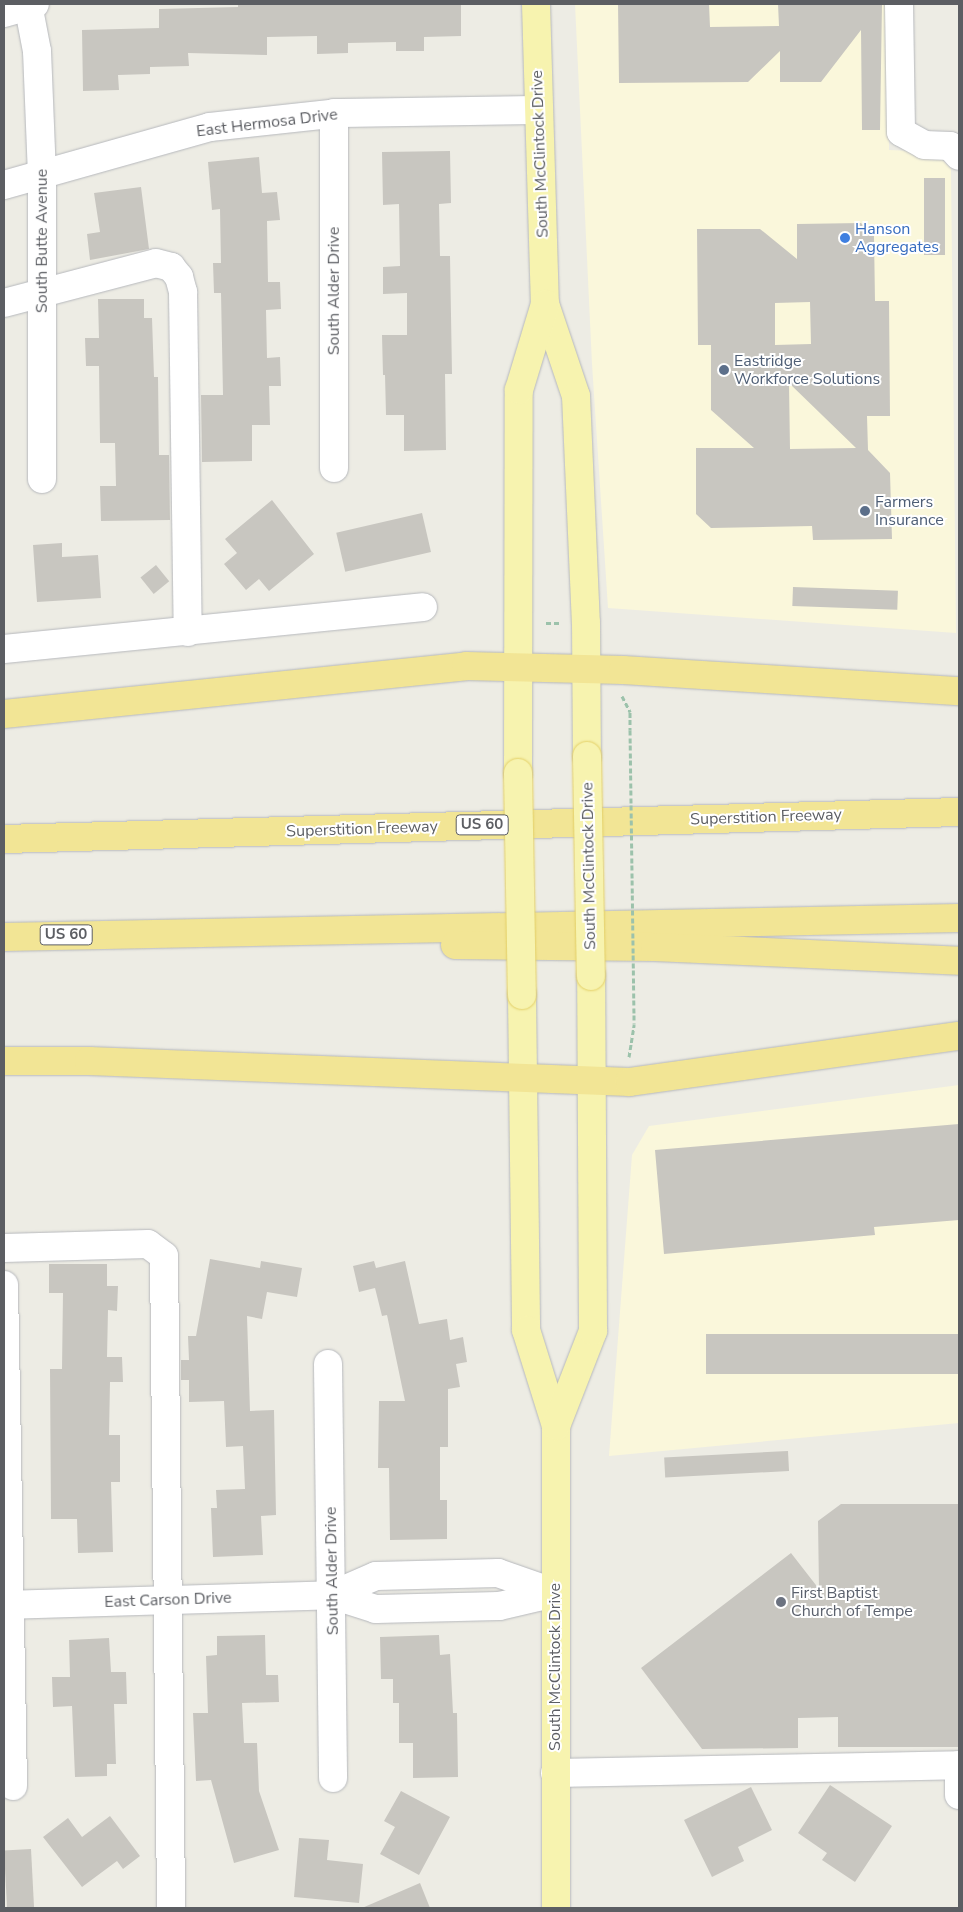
<!DOCTYPE html>
<html>
<head>
<meta charset="utf-8">
<style>
  body { margin:0 }
  #map { position:relative; width:963px; height:1912px; overflow:hidden; background:#edece4; font-family:"Nunito Sans",sans-serif }
  div>[style] { position:absolute }
  [style*='--x'] { left:calc(var(--x)*1px); top:calc(var(--y)*1px); width:calc(var(--w)*1px); rotate:calc(var(--a)*1deg) }
  .commercial>* { inset:0; background:#faf7db }
  .building>* { inset:0; background:#c8c6c0; transform-origin:0 0 }
  .path>* { height:3px; margin-top:-1.5px; transform-origin:0; background:repeating-linear-gradient(90deg,#9cc2ab 0 5px,transparent 0 7.5px) }
  .roads { filter:drop-shadow(0 0 1px #b6b8bc) drop-shadow(0 0 1px #b6b8bc) }
  .minor>* { height:28px; margin:-14px; padding:0 14px; transform-origin:14px; border-radius:14px; background:#fff }
  .major>* { height:28px; margin:-14px; padding:0 14px; transform-origin:14px; border-radius:14px; background:#f7f3af }
  .highway>* { height:28px; margin:-14px; padding:0 14px; transform-origin:14px; border-radius:14px; background:#f2e595 }
  .path-bridge>* { height:3px; margin-top:-1.5px; transform-origin:0; background:repeating-linear-gradient(90deg,#9cc2ab 0 5px,transparent 0 7.5px) }
  .bridges { filter:drop-shadow(0 0 1px #e3cf66) drop-shadow(0 0 1px #e3cf66) }
  .major-bridge>* { height:28px; margin:-14px; padding:0 14px; transform-origin:14px; border-radius:14px; background:#f7f3af }
  .dots>* { width:14px; height:14px; translate:-50% -50%; box-sizing:border-box; border:2px solid #fff; border-radius:50% }
  span { translate:-50% -50%; white-space:nowrap; text-align:center; line-height:1.15; -webkit-text-stroke:4px #fff; paint-order:stroke }
  .shield-label span { padding:1px 4px; background:#fff; border:1px solid; border-radius:4px; -webkit-text-stroke-width:0 }
  .shield-label { font-size:15px; color:#5c5e63; font-weight:700 }
  .street-label { font-size:16px; color:#5c5e63 }
  .shop-label { font-size:16px; color:#366cbe }
  .left { translate:0 -50%; text-align:left }
  .service-label { font-size:16px; color:#4e5e75 }
  .worship-label { font-size:16px; color:#5b616d }
  .frame { position:absolute; inset:0; border:5px solid #5c5e63; pointer-events:none }
</style>
</head>
<body>
<div id="map">
  <div class="commercial">
    <div style="clip-path:polygon(575px 4px,888px 4px,889px 150px,936px 152px,951px 169px,956px 633px,608px 608px,592px 364px)"></div>
    <div style="clip-path:polygon(959px 1085px,959px 1423px,609px 1456px,632px 1155px,649px 1126px)"></div>
  </div>
  <div class="building">
    <div style="clip-path:polygon(238px 4px,461px 4px,461px 36px,424px 37px,424px 51px,396px 51px,396px 42px,348px 43px,348px 53px,317px 54px,317px 36px,267px 37px,267px 55px,188px 53px,189px 66px,150px 67px,150px 74px,118px 75px,119px 90px,83px 91px,82px 30px,159px 28px,159px 9px,238px 7px)"></div>
    <div style="clip-path:polygon(618px 4px,709px 4px,710px 27px,779px 26px,778px 4px,882px 4px,880px 130px,862px 130px,861px 30px,821px 82px,780px 82px,780px 51px,748px 82px,619px 83px)"></div>
    <div style="clip-path:polygon(450px 151px,451px 203px,439px 204px,440px 256px,450px 256px,452px 374px,445px 374px,446px 450px,404px 451px,404px 415px,386px 415px,385px 375px,383px 375px,382px 335px,407px 335px,407px 293px,383px 294px,383px 267px,400px 266px,399px 204px,383px 205px,382px 152px)"></div>
    <div style="clip-path:polygon(259px 157px,262px 193px,277px 192px,280px 220px,267px 221px,268px 282px,280px 282px,281px 309px,266px 310px,267px 358px,280px 357px,281px 386px,269px 386px,270px 425px,252px 425px,252px 461px,202px 462px,201px 395px,223px 395px,221px 293px,214px 293px,213px 263px,221px 263px,220px 209px,212px 210px,208px 162px)"></div>
    <div style="left:924px;top:178px;width:21px;height:77px"></div>
    <div style="clip-path:polygon(141px 187px,149px 249px,90px 260px,87px 234px,100px 232px,94px 193px)"></div>
    <div style="clip-path:polygon(evenodd,861px 223px,874px 236px,875px 301px,889px 301px,890px 416px,867px 416px,868px 450px,890px 473px,892px 539px,813px 540px,812px 526px,711px 528px,696px 514px,696px 448px,754px 448px,711px 410px,711px 345px,698px 345px,697px 229px,760px 229px,797px 259px,797px 224px,861px 223px,810px 302px,811px 344px,775px 345px,775px 303px,810px 302px,861px 223px,789px 383px,856px 448px,790px 449px,789px 383px)"></div>
    <div style="clip-path:polygon(98px 299px,144px 299px,144px 318px,152px 318px,154px 377px,158px 377px,159px 455px,169px 455px,170px 520px,101px 521px,100px 486px,116px 486px,115px 443px,100px 443px,99px 366px,86px 366px,85px 338px,99px 338px)"></div>
    <div style="clip-path:polygon(272px 500px,314px 554px,269px 591px,259px 579px,246px 590px,224px 564px,237px 553px,225px 539px)"></div>
    <div style="left:422px;top:513px;width:40px;height:88px;rotate:77deg"></div>
    <div style="clip-path:polygon(62px 543px,62px 557px,98px 555px,101px 598px,37px 602px,33px 545px)"></div>
    <div style="left:156px;top:565px;width:21px;height:20px;rotate:51deg"></div>
    <div style="left:793px;top:587px;width:105px;height:19px;rotate:2deg"></div>
    <div style="clip-path:polygon(959px 1124px,959px 1220px,874px 1227px,875px 1235px,664px 1254px,655px 1150px)"></div>
    <div style="clip-path:polygon(210px 1259px,260px 1268px,261px 1261px,302px 1268px,297px 1297px,267px 1292px,262px 1319px,247px 1316px,250px 1411px,274px 1410px,276px 1515px,261px 1516px,263px 1555px,213px 1557px,211px 1508px,217px 1508px,216px 1490px,245px 1489px,243px 1446px,226px 1447px,224px 1401px,189px 1402px,189px 1380px,181px 1380px,181px 1360px,189px 1360px,188px 1336px,196px 1336px)"></div>
    <div style="clip-path:polygon(374px 1261px,376px 1268px,405px 1261px,419px 1324px,447px 1319px,450px 1340px,463px 1337px,467px 1362px,456px 1364px,460px 1387px,448px 1389px,448px 1447px,440px 1447px,440px 1500px,447px 1500px,447px 1539px,390px 1540px,389px 1468px,378px 1468px,379px 1401px,405px 1401px,387px 1315px,382px 1316px,375px 1288px,359px 1292px,353px 1266px)"></div>
    <div style="clip-path:polygon(49px 1264px,107px 1264px,107px 1286px,118px 1286px,117px 1311px,108px 1310px,107px 1357px,122px 1357px,123px 1382px,110px 1382px,109px 1435px,120px 1435px,120px 1482px,111px 1482px,113px 1552px,78px 1553px,77px 1519px,51px 1519px,50px 1369px,62px 1369px,63px 1293px,49px 1293px)"></div>
    <div style="left:959px;top:1334px;width:40px;height:253px;rotate:90deg"></div>
    <div style="left:788px;top:1451px;width:20px;height:124px;rotate:87deg"></div>
    <div style="clip-path:polygon(841px 1504px,959px 1504px,959px 1747px,838px 1747px,838px 1717px,798px 1718px,798px 1748px,702px 1749px,641px 1668px,791px 1553px,819px 1589px,818px 1521px)"></div>
    <div style="clip-path:polygon(265px 1635px,266px 1675px,278px 1675px,279px 1702px,242px 1703px,244px 1743px,257px 1743px,259px 1791px,279px 1850px,234px 1863px,211px 1780px,196px 1781px,193px 1713px,208px 1713px,206px 1656px,217px 1655px,217px 1636px)"></div>
    <div style="clip-path:polygon(439px 1635px,440px 1655px,450px 1654px,453px 1713px,457px 1713px,458px 1777px,413px 1778px,413px 1743px,399px 1743px,399px 1703px,393px 1703px,393px 1679px,381px 1679px,380px 1637px)"></div>
    <div style="clip-path:polygon(109px 1638px,111px 1672px,126px 1672px,127px 1704px,114px 1704px,116px 1764px,107px 1764px,107px 1776px,75px 1777px,72px 1706px,53px 1707px,52px 1677px,70px 1677px,69px 1640px)"></div>
    <div style="clip-path:polygon(830px 1785px,892px 1826px,855px 1882px,822px 1860px,827px 1853px,798px 1833px)"></div>
    <div style="clip-path:polygon(751px 1787px,772px 1830px,738px 1847px,744px 1861px,712px 1877px,684px 1820px)"></div>
    <div style="clip-path:polygon(401px 1791px,450px 1817px,419px 1875px,380px 1854px,395px 1827px,384px 1821px)"></div>
    <div style="clip-path:polygon(110px 1816px,140px 1856px,123px 1869px,117px 1861px,82px 1887px,43px 1837px,68px 1818px,82px 1837px)"></div>
    <div style="clip-path:polygon(299px 1838px,329px 1840px,327px 1860px,363px 1864px,359px 1903px,294px 1897px)"></div>
    <div style="left:31px;top:1849px;width:59px;height:27px;rotate:87deg"></div>
    <div style="clip-path:polygon(420px 1883px,430px 1908px,362px 1908px)"></div>
  </div>
  <div class="path">
    <div style="--x:546;--y:623;--w:15;--a:0"></div>
    <div style="--x:622;--y:696;--w:18;--a:63"></div>
    <div style="--x:630;--y:712;--w:18;--a:90"></div>
    <div style="--x:629;--y:1057;--w:33;--a:-81"></div>
  </div>
  <div class="roads">
    <div class="minor">
      <div style="--x:28;--y:4;--w:48;--a:79.2"></div>
      <div style="--x:37;--y:51;--w:123;--a:87.7"></div>
      <div style="--x:42;--y:174;--w:305;--a:90"></div>
      <div style="--x:899;--y:4;--w:128;--a:89.1"></div>
      <div style="--x:901;--y:132;--w:26;--a:29"></div>
      <div style="--x:924;--y:145;--w:26;--a:2"></div>
      <div style="--x:950;--y:146;--w:13;--a:48"></div>
      <div style="--x:4;--y:13;--w:32;--a:-16"></div>
      <div style="--x:334;--y:113;--w:355;--a:90"></div>
      <div style="--x:4;--y:185;--w:214;--a:-15.7"></div>
      <div style="--x:210;--y:127;--w:130;--a:-6.2"></div>
      <div style="--x:339;--y:113;--w:198;--a:-0.9"></div>
      <div style="--x:4;--y:303;--w:157;--a:-14.7"></div>
      <div style="--x:156;--y:263;--w:16;--a:15"></div>
      <div style="--x:171;--y:267;--w:13;--a:51"></div>
      <div style="--x:179;--y:277;--w:16;--a:75"></div>
      <div style="--x:183;--y:292;--w:340;--a:89.2"></div>
      <div style="--x:4;--y:649;--w:421;--a:-5.7"></div>
      <div style="--x:4;--y:1248;--w:144;--a:-1.6"></div>
      <div style="--x:148;--y:1244;--w:20;--a:37"></div>
      <div style="--x:164;--y:1256;--w:652;--a:89.38"></div>
      <div style="--x:4;--y:1285;--w:501;--a:88.97"></div>
      <div style="--x:328;--y:1364;--w:414;--a:89.3"></div>
      <div style="--x:332;--y:1595;--w:48;--a:-23.4"></div>
      <div style="--x:376;--y:1576;--w:122;--a:-1.4"></div>
      <div style="--x:498;--y:1573;--w:60;--a:19.3"></div>
      <div style="--x:4;--y:1605;--w:328;--a:-1.7"></div>
      <div style="--x:332;--y:1595;--w:46;--a:17.7"></div>
      <div style="--x:376;--y:1609;--w:123;--a:-1.4"></div>
      <div style="--x:499;--y:1606;--w:57;--a:-13.1"></div>
      <div style="--x:959;--y:1765;--w:30;--a:90"></div>
      <div style="--x:555;--y:1773;--w:404;--a:-1.1"></div>
    </div>
    <div class="major">
      <div style="--x:536;--y:4;--w:300;--a:88.3"></div>
      <div style="--x:545;--y:304;--w:97;--a:71.4"></div>
      <div style="--x:576;--y:396;--w:227;--a:87.5"></div>
      <div style="--x:586;--y:623;--w:133;--a:89.6"></div>
      <div style="--x:518;--y:773;--w:383;--a:-89.9"></div>
      <div style="--x:519;--y:390;--w:90;--a:-73.2"></div>
      <div style="--x:522;--y:995;--w:335;--a:89.3"></div>
      <div style="--x:526;--y:1330;--w:101;--a:72.6"></div>
      <div style="--x:556;--y:1426;--w:482;--a:90"></div>
      <div style="--x:556;--y:1426;--w:102;--a:-68.7"></div>
      <div style="--x:593;--y:1331;--w:355;--a:-90.3"></div>
    </div>
    <div class="highway">
      <div style="--x:4;--y:714;--w:464;--a:-5.9"></div>
      <div style="--x:466;--y:666;--w:157;--a:1.5"></div>
      <div style="--x:623;--y:670;--w:337;--a:3.6"></div>
      <div style="--x:4;--y:839;--w:955;--a:-1.62"></div>
      <div style="--x:4;--y:937;--w:955;--a:-1.14"></div>
      <div style="--x:455;--y:945;--w:200;--a:0.6"></div>
      <div style="--x:655;--y:947;--w:304;--a:2.6"></div>
      <div style="--x:4;--y:1061;--w:85;--a:0"></div>
      <div style="--x:89;--y:1061;--w:541;--a:2.22"></div>
      <div style="--x:630;--y:1082;--w:332;--a:-8"></div>
    </div>
  </div>
  <div class="path-bridge">
    <div style="--x:630;--y:730;--w:294;--a:89.2"></div>
  </div>
  <div class="bridges">
    <div class="major-bridge">
      <div style="--x:587;--y:756;--w:220;--a:89"></div>
      <div style="--x:518;--y:773;--w:222;--a:89"></div>
    </div>
  </div>
  <div class="dots">
    <div style="left:845px;top:238px;background:#3f7fe0"></div>
    <div style="left:724px;top:370px;background:#5c6f8a"></div>
    <div style="left:865px;top:511px;background:#5c6f8a"></div>
    <div style="left:781px;top:1602px;background:#6b7280"></div>
  </div>
  <div class="shield-label">
    <span style="left:482px;top:825px">US 60</span>
    <span style="left:66px;top:935px">US 60</span>
  </div>
  <div class="street-label">
    <span style="left:267px;top:123px;rotate:-7deg">East Hermosa Drive</span>
    <span style="left:540px;top:154px;rotate:-92deg">South McClintock Drive</span>
    <span style="left:42px;top:241px;rotate:-90deg">South Butte Avenue</span>
    <span style="left:334px;top:291px;rotate:-90deg">South Alder Drive</span>
    <span style="left:766px;top:817px;rotate:-2deg">Superstition Freeway</span>
    <span style="left:362px;top:829px;rotate:-2deg">Superstition Freeway</span>
    <span style="left:589px;top:866px;rotate:-91deg">South McClintock Drive</span>
    <span style="left:332px;top:1571px;rotate:-91deg">South Alder Drive</span>
    <span style="left:168px;top:1600px;rotate:-2deg">East Carson Drive</span>
    <span style="left:555px;top:1667px;rotate:-90deg">South McClintock Drive</span>
  </div>
  <div class="shop-label">
    <span class="left" style="left:855px;top:238px">Hanson<br>Aggregates</span>
  </div>
  <div class="service-label">
    <span class="left" style="left:734px;top:370px">Eastridge<br>Workforce Solutions</span>
    <span class="left" style="left:875px;top:511px">Farmers<br>Insurance</span>
  </div>
  <div class="worship-label">
    <span class="left" style="left:791px;top:1602px">First Baptist<br>Church of Tempe</span>
  </div>
  <div class="frame"></div>
</div>
</body>
</html>
